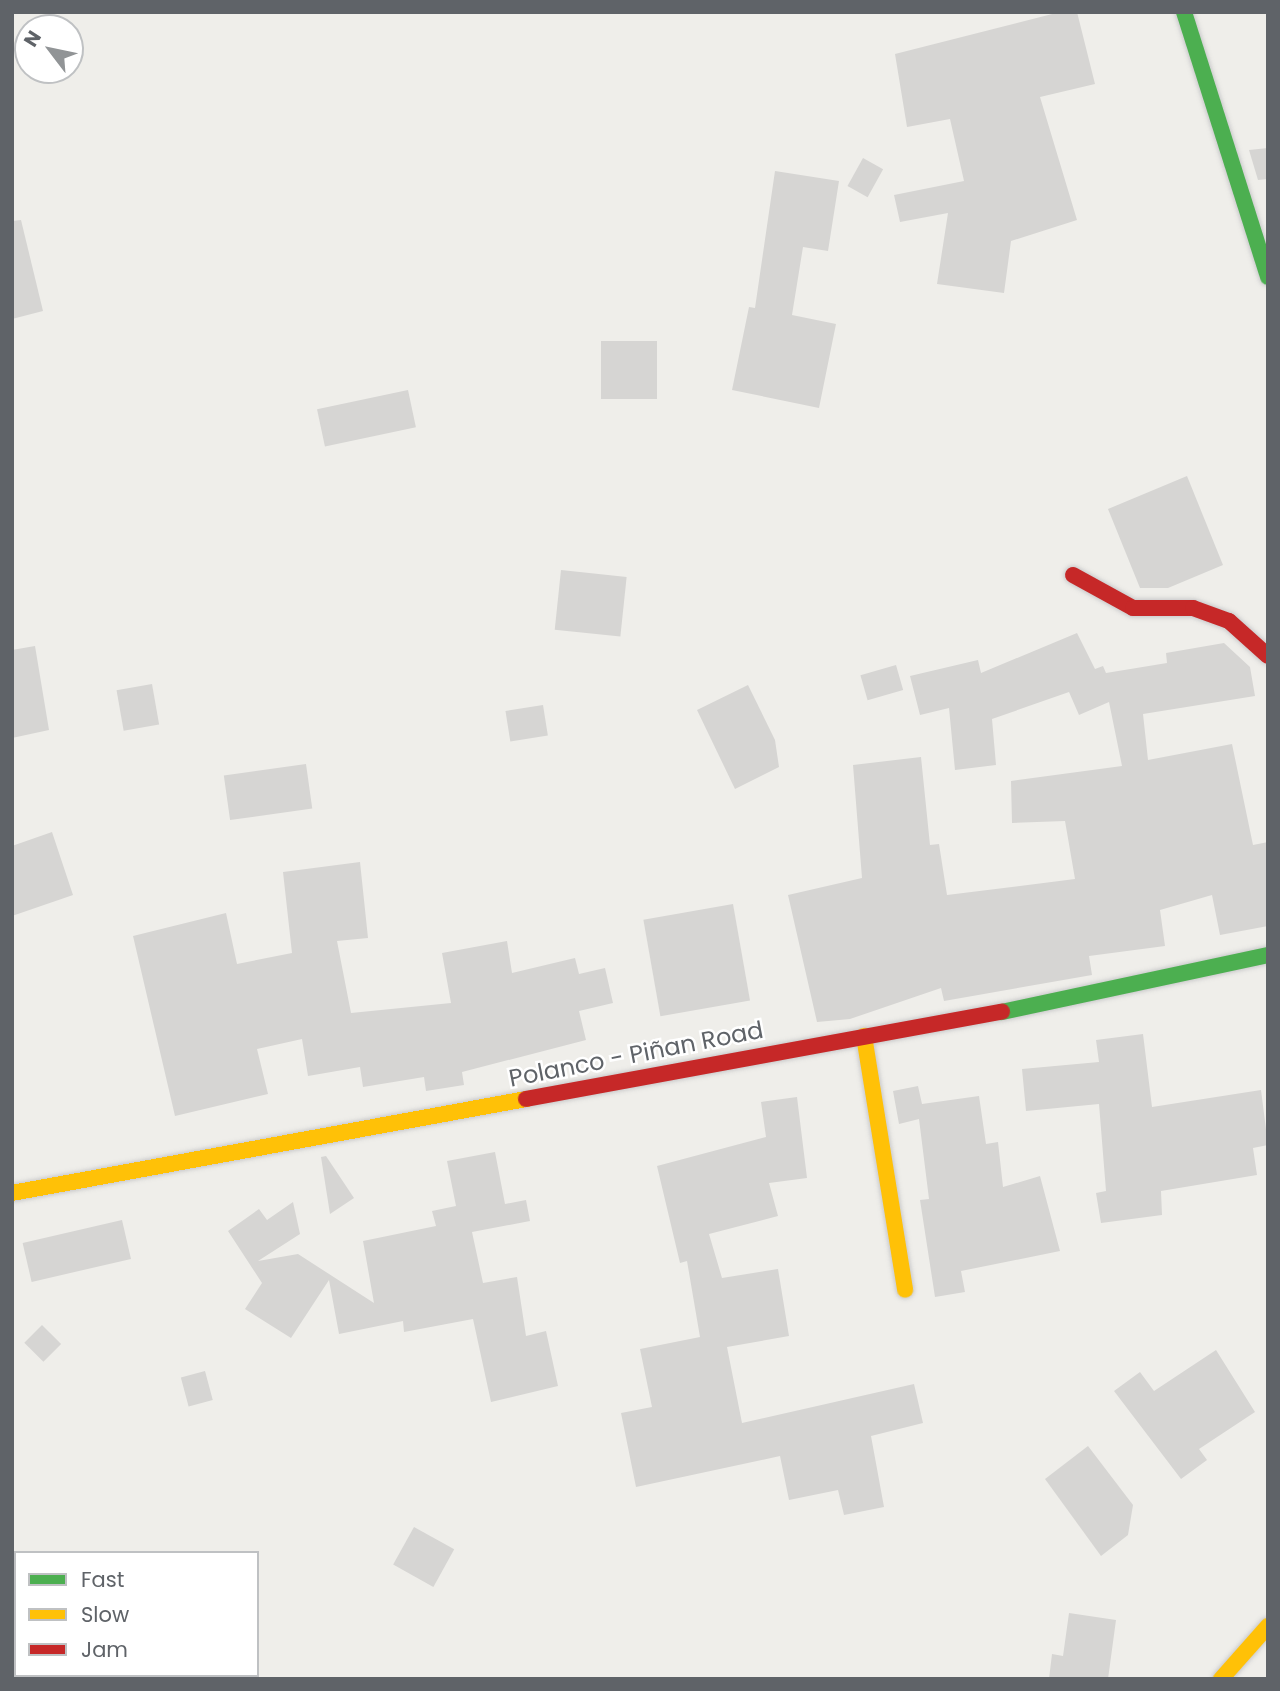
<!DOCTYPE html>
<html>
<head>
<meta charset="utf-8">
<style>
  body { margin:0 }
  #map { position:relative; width:1280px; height:1691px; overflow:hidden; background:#efeeea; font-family:Poppins,sans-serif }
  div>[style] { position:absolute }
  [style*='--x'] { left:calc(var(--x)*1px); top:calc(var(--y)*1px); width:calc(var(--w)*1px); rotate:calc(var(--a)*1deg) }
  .building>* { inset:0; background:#d6d5d3; transform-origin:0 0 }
  .roads { filter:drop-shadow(0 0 2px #cacacb) drop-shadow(0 0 2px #cacacb) }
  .fast>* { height:16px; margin:-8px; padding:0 8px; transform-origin:8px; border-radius:8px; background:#4caf50 }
  .slow>* { height:16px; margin:-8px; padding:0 8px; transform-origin:8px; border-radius:8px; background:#ffc107 }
  .jam>* { height:16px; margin:-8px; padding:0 8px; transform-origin:8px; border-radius:8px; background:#c62828 }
  span { translate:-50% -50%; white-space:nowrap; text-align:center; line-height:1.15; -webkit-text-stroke:5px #fff; paint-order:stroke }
  .street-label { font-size:24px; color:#5f6368 }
  .frame { position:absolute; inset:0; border:14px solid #5f6368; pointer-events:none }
  .legend { position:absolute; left:14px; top:1551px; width:245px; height:126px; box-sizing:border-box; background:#fff; border:2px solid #bfc1c3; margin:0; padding:9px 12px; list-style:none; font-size:21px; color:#5f6368 }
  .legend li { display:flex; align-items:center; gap:14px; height:35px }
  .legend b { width:35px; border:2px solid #bfc1c3 }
  .north { position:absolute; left:14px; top:14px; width:70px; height:70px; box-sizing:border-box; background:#fff; border:2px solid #bfc1c3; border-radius:50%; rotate:302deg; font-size:19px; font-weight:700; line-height:28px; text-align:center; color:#5f6368 }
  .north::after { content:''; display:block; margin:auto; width:24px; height:32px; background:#919496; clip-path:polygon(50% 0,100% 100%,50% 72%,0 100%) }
</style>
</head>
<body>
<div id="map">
  <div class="building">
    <div style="clip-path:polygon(1060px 12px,1077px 12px,1095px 84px,1040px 97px,1077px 220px,1011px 241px,1004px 293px,937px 284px,948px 213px,900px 222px,894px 195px,964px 181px,950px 119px,907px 127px,895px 54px)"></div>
    <div style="clip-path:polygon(1268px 148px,1268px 179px,1258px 180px,1249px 150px)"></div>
    <div style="left:863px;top:158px;width:23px;height:32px;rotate:29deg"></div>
    <div style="clip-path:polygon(775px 171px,839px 181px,828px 251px,803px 247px,792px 315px,836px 324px,819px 408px,732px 390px,749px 307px,755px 308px)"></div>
    <div style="clip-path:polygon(21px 220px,43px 311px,12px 319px,12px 221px)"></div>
    <div style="left:601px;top:341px;width:56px;height:58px"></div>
    <div style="left:408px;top:390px;width:38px;height:93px;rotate:78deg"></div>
    <div style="clip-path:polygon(1187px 476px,1223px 565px,1168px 588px,1140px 588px,1108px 509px)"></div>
    <div style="left:561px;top:570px;width:66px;height:60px;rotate:6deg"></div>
    <div style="clip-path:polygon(1077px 633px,1095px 669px,1103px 666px,1106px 673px,1167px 663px,1166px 653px,1224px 643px,1250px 667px,1255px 696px,1143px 714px,1148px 760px,1232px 744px,1253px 845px,1268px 842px,1268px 926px,1220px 935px,1212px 895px,1160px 910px,1165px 946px,1089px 956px,1092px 975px,944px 1001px,941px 988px,850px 1019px,817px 1022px,788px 895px,862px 878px,853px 765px,921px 757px,930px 845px,939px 844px,947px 895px,1075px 879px,1065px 821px,1012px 823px,1011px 781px,1122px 766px,1109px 702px,1079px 715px,1069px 692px,992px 719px,996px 765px,955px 770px,949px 708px,920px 715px,910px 676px,978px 660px,981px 673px)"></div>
    <div style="clip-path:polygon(35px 646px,49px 730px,12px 738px,12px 650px)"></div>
    <div style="left:896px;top:665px;width:26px;height:37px;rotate:74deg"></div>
    <div style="left:152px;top:684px;width:41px;height:36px;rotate:80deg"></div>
    <div style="clip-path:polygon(748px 685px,775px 740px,779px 767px,735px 789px,697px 710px)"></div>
    <div style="left:543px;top:705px;width:31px;height:38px;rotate:81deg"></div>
    <div style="left:306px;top:764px;width:45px;height:83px;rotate:82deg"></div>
    <div style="clip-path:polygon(52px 832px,73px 895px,12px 916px,12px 846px)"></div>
    <div style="clip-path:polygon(360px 862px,368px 938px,337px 941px,351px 1013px,451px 1003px,442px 953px,507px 941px,512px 973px,575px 958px,579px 974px,605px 968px,613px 1003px,579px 1011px,586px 1040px,462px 1072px,464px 1085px,426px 1091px,424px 1077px,363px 1087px,360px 1067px,308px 1076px,302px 1039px,257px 1049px,268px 1094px,175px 1116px,133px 936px,226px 913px,237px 964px,292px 953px,283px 872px)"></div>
    <div style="left:733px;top:904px;width:98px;height:91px;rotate:80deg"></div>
    <div style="clip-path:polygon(1143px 1034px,1152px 1107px,1261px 1090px,1268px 1145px,1253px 1148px,1257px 1175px,1161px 1191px,1162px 1215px,1101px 1223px,1096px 1193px,1106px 1191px,1099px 1104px,1026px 1111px,1022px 1069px,1099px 1062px,1096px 1040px)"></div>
    <div style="clip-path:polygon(918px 1086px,922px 1104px,979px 1096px,986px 1144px,998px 1142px,1003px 1187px,1040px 1176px,1060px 1251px,961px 1271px,965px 1292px,935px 1297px,920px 1200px,929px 1199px,919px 1119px,899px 1124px,893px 1091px)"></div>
    <div style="clip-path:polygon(797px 1097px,807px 1178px,769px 1183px,778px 1216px,709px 1234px,722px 1278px,778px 1269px,789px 1336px,727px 1347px,742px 1423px,914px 1384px,923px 1423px,871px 1436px,884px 1507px,844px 1515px,838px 1490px,789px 1500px,780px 1456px,636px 1487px,621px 1413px,652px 1407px,640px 1349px,700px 1337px,687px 1261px,680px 1263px,657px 1166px,766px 1137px,761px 1102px)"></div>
    <div style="clip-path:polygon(495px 1152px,505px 1204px,526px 1200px,530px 1221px,472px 1232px,483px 1283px,517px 1277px,526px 1336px,546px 1331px,558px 1386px,491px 1402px,473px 1319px,404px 1332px,403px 1321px,339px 1334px,329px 1280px,291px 1338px,245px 1309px,262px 1283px,228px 1231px,259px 1209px,267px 1220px,293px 1202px,300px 1234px,258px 1261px,298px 1254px,374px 1303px,363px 1241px,436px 1226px,432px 1211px,456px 1206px,447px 1161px)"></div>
    <div style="clip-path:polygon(326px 1156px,354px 1198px,330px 1214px,321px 1157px)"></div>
    <div style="left:122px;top:1220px;width:40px;height:102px;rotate:77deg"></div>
    <div style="left:42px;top:1325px;width:27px;height:25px;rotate:45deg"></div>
    <div style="clip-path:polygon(1216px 1350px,1255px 1412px,1199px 1449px,1207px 1460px,1181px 1479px,1114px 1391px,1140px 1372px,1154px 1391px)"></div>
    <div style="left:205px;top:1371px;width:30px;height:25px;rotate:75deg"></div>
    <div style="clip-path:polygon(1088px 1446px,1133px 1505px,1128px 1535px,1101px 1556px,1045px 1479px)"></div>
    <div style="left:414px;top:1527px;width:46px;height:43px;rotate:29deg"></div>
    <div style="clip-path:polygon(1069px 1613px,1116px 1620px,1108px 1679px,1049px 1679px,1052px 1654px,1063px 1656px)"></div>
  </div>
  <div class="roads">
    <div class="fast">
      <div style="--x:1184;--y:12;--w:278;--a:72.4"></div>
      <div style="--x:1002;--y:1012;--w:272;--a:-12.1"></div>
    </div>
    <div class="slow">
      <div style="--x:864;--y:1036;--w:257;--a:80.8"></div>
      <div style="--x:12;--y:1193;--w:523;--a:-10.36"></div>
      <div style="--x:1221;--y:1679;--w:71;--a:-48.4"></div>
    </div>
    <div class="jam">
      <div style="--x:1073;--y:575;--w:68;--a:28.8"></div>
      <div style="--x:1133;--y:608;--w:60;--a:0"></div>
      <div style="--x:1193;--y:608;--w:38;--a:20"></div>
      <div style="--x:1229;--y:621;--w:52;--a:41.9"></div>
      <div style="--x:526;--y:1099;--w:484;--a:-10.4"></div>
    </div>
  </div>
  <div class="street-label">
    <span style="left:636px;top:1054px;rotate:-11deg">Polanco - Piñan Road</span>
  </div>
  <div class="frame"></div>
  <ul class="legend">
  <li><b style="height:9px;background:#4caf50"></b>Fast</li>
  <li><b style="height:9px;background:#ffc107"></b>Slow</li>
  <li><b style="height:9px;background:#c62828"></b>Jam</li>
  </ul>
  <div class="north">N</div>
</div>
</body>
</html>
